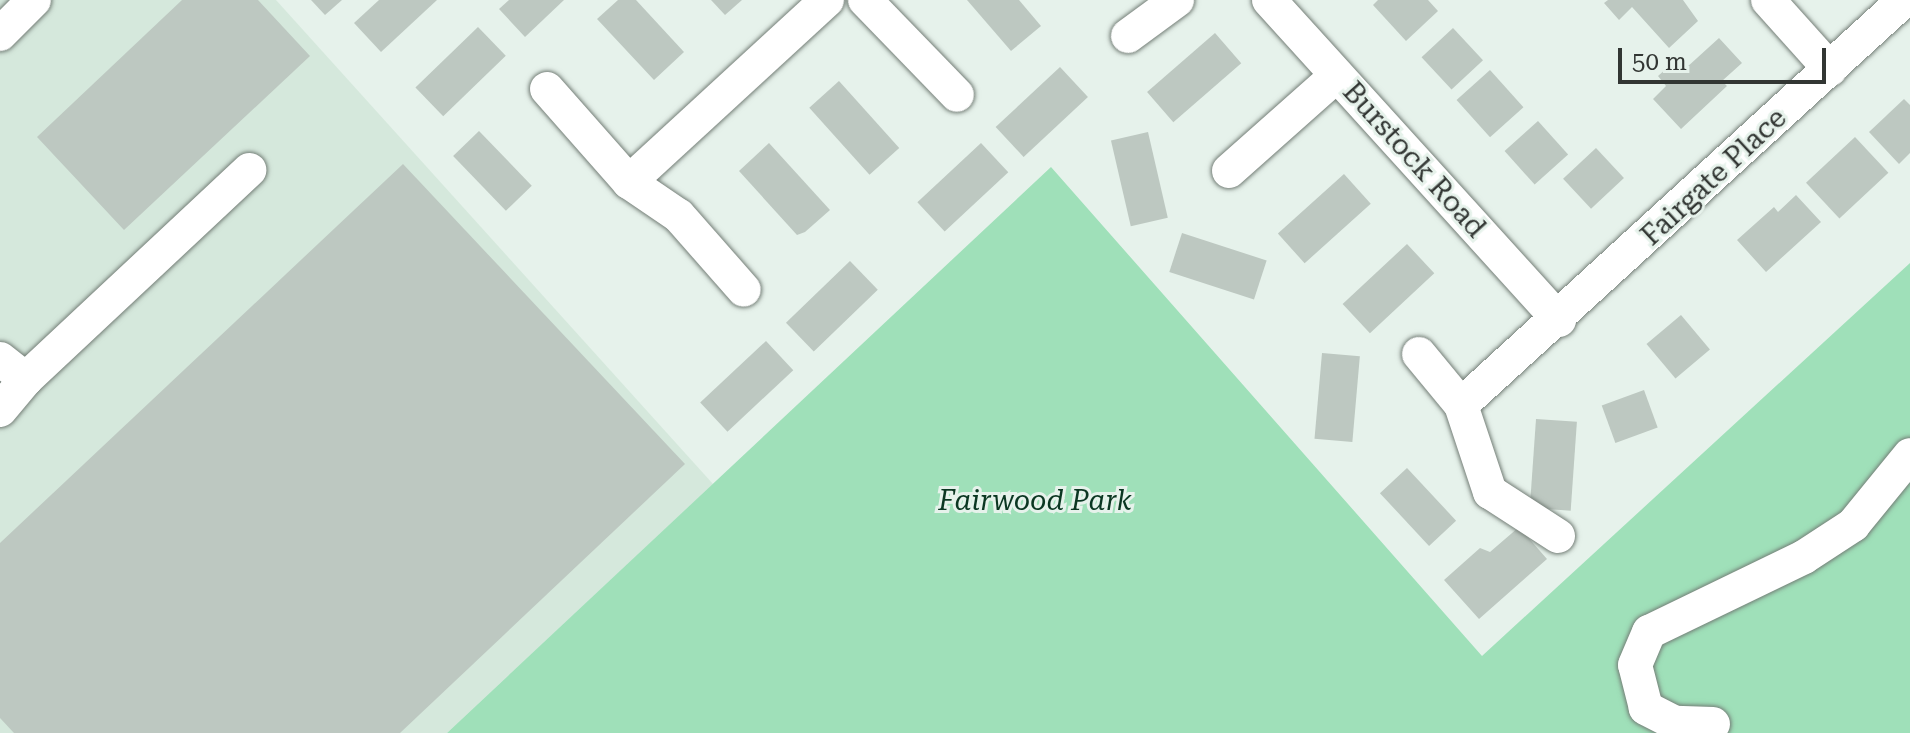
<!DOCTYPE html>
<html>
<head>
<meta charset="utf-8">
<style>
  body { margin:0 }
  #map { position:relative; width:1910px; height:733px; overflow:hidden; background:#e6f2eb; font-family:"Roboto Serif",serif }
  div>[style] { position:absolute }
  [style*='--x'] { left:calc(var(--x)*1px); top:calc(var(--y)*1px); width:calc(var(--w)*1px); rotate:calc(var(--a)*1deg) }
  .built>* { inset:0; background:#d5e8dc }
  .green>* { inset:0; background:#9fe0b9 }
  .building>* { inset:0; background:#bdc8c1; transform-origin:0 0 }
  .roads { filter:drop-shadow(0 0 2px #747e77) drop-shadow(0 0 2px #747e77) }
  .minor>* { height:34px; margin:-17px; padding:0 17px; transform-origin:17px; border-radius:17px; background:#fff }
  span { translate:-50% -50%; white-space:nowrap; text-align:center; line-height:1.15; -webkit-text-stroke:6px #e6f2eb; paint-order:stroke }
  .street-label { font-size:28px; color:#323633 }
  .park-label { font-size:28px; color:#0b3722; font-style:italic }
  .scale { position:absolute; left:1618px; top:48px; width:208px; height:36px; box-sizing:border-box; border:4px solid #323633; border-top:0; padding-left:10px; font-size:24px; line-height:28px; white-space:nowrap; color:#323633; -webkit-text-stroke:6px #e6f2eb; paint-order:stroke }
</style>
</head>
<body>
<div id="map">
  <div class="built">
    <div style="clip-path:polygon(0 0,276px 0,713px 484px,447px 733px,0 733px)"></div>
  </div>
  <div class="green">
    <div style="clip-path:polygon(1051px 167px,1482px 656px,1910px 263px,1910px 733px,447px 733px)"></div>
  </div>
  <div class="building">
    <div style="clip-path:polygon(182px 0,258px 0,310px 56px,124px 230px,37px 137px)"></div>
    <div style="clip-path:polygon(311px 0,342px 0,325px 15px)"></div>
    <div style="clip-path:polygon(379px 0,437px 0,381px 52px,354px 23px)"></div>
    <div style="clip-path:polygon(509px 0,564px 0,525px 37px,499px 9px)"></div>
    <div style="clip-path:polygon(618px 0,636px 0,684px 52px,654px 80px,597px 19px)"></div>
    <div style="clip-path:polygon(711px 0,742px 0,725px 15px)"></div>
    <div style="clip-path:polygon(967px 0,1019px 0,1041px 26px,1011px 51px)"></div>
    <div style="clip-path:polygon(1378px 0,1428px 0,1438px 11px,1406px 41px,1373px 5px)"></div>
    <div style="clip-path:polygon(1608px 0,1683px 0,1698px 21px,1669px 48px,1632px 7px,1619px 20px,1604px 3px)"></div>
    <div style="left:478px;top:27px;width:40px;height:87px;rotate:46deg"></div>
    <div style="left:1453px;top:28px;width:44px;height:43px;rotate:47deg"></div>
    <div style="left:1215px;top:33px;width:40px;height:90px;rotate:49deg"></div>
    <div style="clip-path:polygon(1719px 38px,1742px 63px,1722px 81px,1727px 86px,1681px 129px,1653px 99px,1666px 86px,1658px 76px,1677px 59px,1686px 68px)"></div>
    <div style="left:1060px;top:67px;width:41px;height:88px;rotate:47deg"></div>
    <div style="left:1490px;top:70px;width:50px;height:45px;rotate:48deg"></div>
    <div style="left:839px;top:81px;width:90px;height:40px;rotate:48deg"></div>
    <div style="clip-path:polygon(1904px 99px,1910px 105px,1910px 153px,1899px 164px,1869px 132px)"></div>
    <div style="left:1538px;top:121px;width:45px;height:45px;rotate:48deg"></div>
    <div style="left:479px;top:131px;width:76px;height:36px;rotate:46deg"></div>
    <div style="left:1148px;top:132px;width:88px;height:38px;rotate:77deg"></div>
    <div style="left:1855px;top:137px;width:49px;height:67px;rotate:47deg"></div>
    <div style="clip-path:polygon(769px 143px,830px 210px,805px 232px,797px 235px,739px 171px)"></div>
    <div style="left:981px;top:143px;width:40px;height:87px;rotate:47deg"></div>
    <div style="left:1596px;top:148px;width:41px;height:45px;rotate:47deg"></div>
    <div style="clip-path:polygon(403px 164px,685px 464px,400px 733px,14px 733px,0 718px,0 543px)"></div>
    <div style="left:1344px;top:174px;width:40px;height:89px;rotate:48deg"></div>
    <div style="clip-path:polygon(1796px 195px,1821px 222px,1766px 272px,1737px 240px,1774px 207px,1778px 212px)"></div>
    <div style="left:1182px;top:233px;width:89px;height:41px;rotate:18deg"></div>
    <div style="left:1407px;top:244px;width:40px;height:88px;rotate:47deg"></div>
    <div style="left:850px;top:261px;width:40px;height:89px;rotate:46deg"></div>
    <div style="left:1681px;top:315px;width:45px;height:45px;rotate:50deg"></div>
    <div style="left:766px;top:341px;width:40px;height:90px;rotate:47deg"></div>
    <div style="left:1322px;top:353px;width:38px;height:86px;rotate:5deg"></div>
    <div style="left:1644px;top:390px;width:40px;height:45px;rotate:70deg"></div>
    <div style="left:1536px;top:419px;width:41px;height:89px;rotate:4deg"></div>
    <div style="left:1407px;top:468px;width:72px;height:37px;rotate:47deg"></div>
    <div style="clip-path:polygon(1519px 527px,1547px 559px,1479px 619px,1444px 580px,1480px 548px,1490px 552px)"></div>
  </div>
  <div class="roads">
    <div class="minor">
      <div style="--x:865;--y:0;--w:132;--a:45.9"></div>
      <div style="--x:1269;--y:0;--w:432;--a:47.8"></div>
      <div style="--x:1768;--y:0;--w:93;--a:48.1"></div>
      <div style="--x:0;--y:34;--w:48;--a:-45"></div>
      <div style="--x:1128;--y:36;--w:61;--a:-36.3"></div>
      <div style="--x:547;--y:89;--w:124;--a:48.6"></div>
      <div style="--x:629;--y:182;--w:60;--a:34.2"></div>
      <div style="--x:679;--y:216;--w:98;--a:48.7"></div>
      <div style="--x:1229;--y:171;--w:144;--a:-41.6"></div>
      <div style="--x:629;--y:182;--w:269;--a:-42.6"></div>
      <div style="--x:1419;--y:354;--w:66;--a:50.5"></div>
      <div style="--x:1461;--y:405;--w:600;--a:-42.43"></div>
      <div style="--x:0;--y:359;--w:33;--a:38"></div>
      <div style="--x:26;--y:379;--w:306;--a:-43.1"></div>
      <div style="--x:1461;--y:405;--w:92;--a:71.6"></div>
      <div style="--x:1490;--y:492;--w:81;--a:32.9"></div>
      <div style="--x:0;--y:410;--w:40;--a:-50"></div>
      <div style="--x:1713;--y:724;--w:38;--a:-178"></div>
      <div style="--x:1675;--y:723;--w:33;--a:-153"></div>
      <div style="--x:1646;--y:708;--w:44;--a:-104.3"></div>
      <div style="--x:1635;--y:665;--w:36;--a:-67"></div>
      <div style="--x:1649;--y:632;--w:172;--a:-25.8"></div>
      <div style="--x:1804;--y:557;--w:59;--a:-33.1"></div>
      <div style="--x:1853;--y:525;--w:90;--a:-50.8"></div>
    </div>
  </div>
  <div class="street-label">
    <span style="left:1414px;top:160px;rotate:48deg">Burstock Road</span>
    <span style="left:1714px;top:177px;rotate:-43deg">Fairgate Place</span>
  </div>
  <div class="park-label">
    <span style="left:1035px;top:501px">Fairwood Park</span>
  </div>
  <div class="scale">50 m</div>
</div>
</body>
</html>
